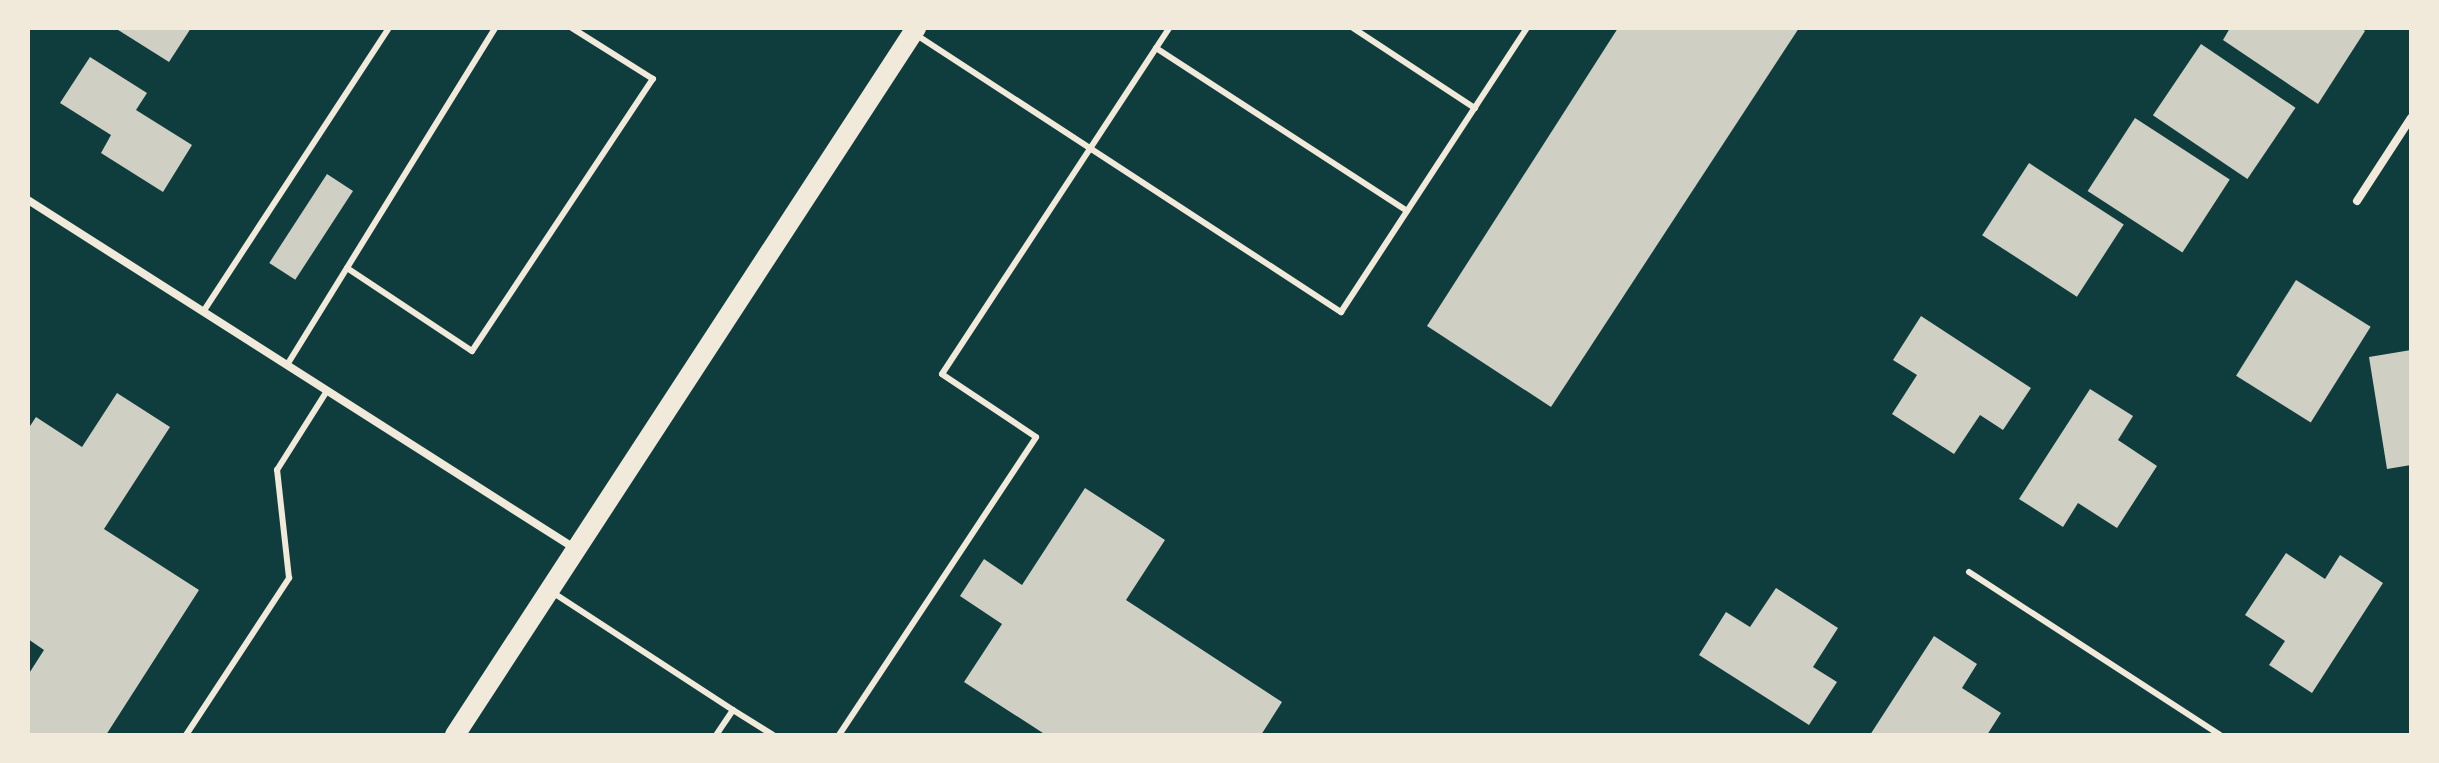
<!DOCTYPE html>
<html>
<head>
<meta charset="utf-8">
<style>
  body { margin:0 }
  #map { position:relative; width:2439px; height:763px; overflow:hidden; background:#0f3d3e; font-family:Jost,sans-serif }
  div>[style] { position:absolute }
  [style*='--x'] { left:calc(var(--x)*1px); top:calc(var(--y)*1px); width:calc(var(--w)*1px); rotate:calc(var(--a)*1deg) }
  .building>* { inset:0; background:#cfcfc3; transform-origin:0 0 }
  .service>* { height:6px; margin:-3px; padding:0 3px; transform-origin:3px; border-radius:3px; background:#f1e9da }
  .minor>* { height:8px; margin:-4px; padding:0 4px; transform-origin:4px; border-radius:4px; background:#f1e9da }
  .primary>* { height:20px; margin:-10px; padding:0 10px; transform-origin:10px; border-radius:10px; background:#f1e9da }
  span { translate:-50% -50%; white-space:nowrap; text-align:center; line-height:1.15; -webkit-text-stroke:6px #f1e9da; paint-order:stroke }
  .frame { position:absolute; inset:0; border:30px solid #f1e9da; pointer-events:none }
</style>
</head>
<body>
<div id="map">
  <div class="building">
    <div style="clip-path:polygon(115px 28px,191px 28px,169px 62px)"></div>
    <div style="clip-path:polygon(1618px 28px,1799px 28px,1551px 407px,1427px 326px)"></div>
    <div style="clip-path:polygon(2230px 28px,2361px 28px,2365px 31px,2318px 104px,2223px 40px)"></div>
    <div style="left:2201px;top:44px;width:114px;height:86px;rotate:34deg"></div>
    <div style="clip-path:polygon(90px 57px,147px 93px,136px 110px,192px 145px,163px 192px,101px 153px,111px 135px,60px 103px)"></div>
    <div style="left:2135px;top:118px;width:113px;height:87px;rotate:33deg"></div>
    <div style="left:2029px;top:163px;width:113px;height:86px;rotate:33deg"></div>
    <div style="left:327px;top:174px;width:31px;height:106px;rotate:33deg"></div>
    <div style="left:2296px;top:280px;width:88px;height:113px;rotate:32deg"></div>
    <div style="clip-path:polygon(1921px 316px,2031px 388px,2003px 430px,1980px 415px,1954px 454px,1892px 414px,1917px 375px,1893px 360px)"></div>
    <div style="clip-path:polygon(2411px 350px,2411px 465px,2387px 469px,2369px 357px)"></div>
    <div style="clip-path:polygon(2090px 389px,2133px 416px,2118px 440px,2157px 466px,2117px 528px,2078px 503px,2063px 527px,2019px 499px)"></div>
    <div style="clip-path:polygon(117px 393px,170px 427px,104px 529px,199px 590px,106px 735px,33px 735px,28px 732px,28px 675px,44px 650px,28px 639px,28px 429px,36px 417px,82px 447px)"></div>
    <div style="clip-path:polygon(1085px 488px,1165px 540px,1126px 600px,1282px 702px,1261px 735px,1046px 735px,964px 682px,1002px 624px,960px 596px,984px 559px,1022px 585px)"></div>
    <div style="clip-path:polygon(2286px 553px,2325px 579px,2340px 555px,2383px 583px,2312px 693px,2269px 665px,2285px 641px,2245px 615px)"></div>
    <div style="clip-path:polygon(1776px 588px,1838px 628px,1813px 667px,1837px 682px,1809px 725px,1699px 655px,1726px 612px,1750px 627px)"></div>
    <div style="clip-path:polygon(1934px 636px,1977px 664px,1962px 688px,2001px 713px,1987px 735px,1870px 735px)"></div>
  </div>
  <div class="service">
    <div style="--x:1353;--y:28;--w:146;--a:33.3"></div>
    <div style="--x:915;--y:34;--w:509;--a:33.13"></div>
    <div style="--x:1341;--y:312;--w:339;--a:-56.8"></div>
    <div style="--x:1156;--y:48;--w:299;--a:33"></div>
    <div style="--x:347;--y:268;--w:150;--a:33.6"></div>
    <div style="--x:472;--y:351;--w:327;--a:-56.4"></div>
    <div style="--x:653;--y:79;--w:96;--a:-147.8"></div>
    <div style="--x:203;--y:312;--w:339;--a:-56.8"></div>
    <div style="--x:287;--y:365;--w:396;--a:-58.3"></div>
    <div style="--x:1969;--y:572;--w:299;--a:33"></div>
    <div style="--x:552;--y:592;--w:216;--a:33.1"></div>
    <div style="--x:733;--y:710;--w:30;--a:124"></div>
    <div style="--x:733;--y:710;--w:47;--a:32"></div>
    <div style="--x:186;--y:735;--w:188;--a:-56.7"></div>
    <div style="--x:289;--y:578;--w:109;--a:-96.3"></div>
    <div style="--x:277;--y:470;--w:93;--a:-57.7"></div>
    <div style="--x:839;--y:735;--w:357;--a:-56.5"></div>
    <div style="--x:1036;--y:437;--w:113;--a:-146.2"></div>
    <div style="--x:942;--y:374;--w:414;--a:-56.7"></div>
  </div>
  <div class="minor">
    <div style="--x:28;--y:200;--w:647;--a:32.51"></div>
    <div style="--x:2357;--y:201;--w:99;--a:-57"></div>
  </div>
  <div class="primary">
    <div style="--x:455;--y:735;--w:844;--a:-56.89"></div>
  </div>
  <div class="frame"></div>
</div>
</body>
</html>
